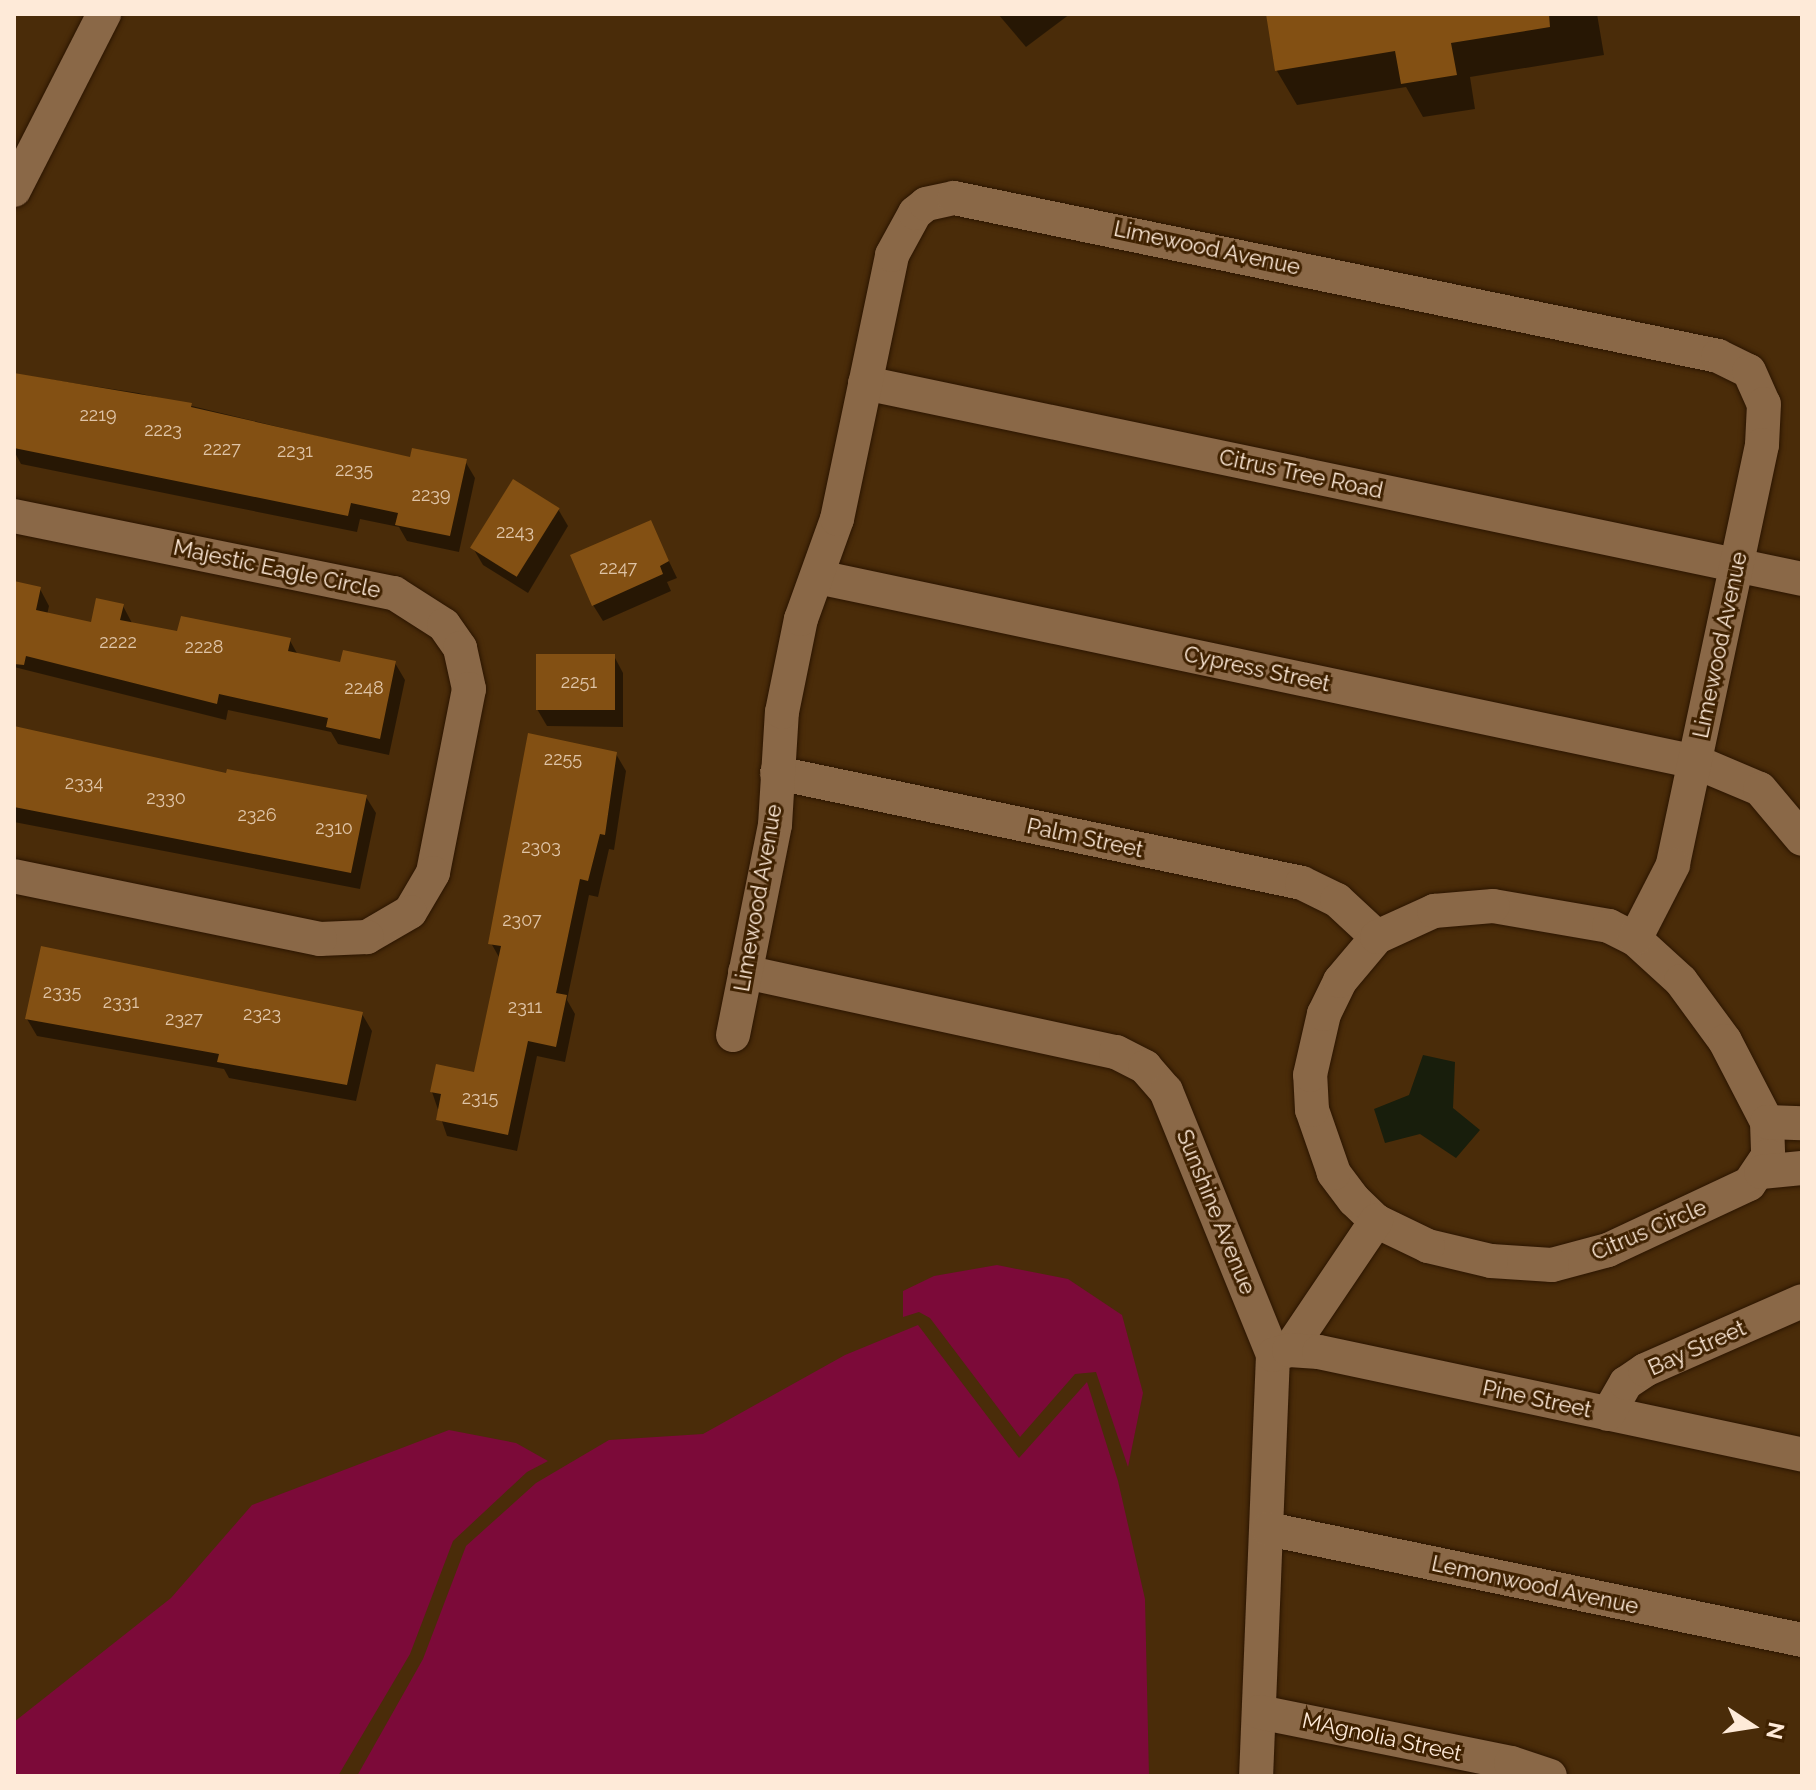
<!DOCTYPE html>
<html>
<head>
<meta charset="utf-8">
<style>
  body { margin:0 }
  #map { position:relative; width:1816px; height:1790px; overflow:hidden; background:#4a2c09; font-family:Raleway,sans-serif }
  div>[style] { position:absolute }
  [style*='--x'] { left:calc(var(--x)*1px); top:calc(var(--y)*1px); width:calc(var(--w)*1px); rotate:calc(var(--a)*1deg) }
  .green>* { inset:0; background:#7c0a39 }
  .water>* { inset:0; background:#181e0c }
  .shadow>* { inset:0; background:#0007 }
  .building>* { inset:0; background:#835013; transform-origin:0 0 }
  .roads { filter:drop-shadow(0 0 2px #2b1500) drop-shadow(0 0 2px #2b1500) }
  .minor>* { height:34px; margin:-17px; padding:0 17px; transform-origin:17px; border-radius:17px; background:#8a6847 }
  span { translate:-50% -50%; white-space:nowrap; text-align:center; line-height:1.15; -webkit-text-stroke:6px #3f2100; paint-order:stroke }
  .number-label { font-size:18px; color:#dfc4a7 }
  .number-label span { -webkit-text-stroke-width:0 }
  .street-label { font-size:22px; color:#feead8 }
  .frame { position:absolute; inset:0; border:16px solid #feead8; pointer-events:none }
  .north { position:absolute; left:1712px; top:1686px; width:80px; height:80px; -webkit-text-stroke:6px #3f2100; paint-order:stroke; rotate:102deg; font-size:22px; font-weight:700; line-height:32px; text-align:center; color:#feead8 }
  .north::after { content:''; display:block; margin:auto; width:28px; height:36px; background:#feead8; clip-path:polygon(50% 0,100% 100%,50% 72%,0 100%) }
</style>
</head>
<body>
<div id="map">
  <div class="green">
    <div style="clip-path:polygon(997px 1265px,1068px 1279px,1122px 1315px,1143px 1393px,1128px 1467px,1096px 1372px,1075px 1374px,1020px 1437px,930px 1318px,919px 1312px,903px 1317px,903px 1291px,934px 1276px)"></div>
    <div style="clip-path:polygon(918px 1325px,1019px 1458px,1087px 1382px,1118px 1481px,1145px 1599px,1149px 1776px,357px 1776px,423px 1659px,466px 1546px,536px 1483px,609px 1440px,703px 1434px,845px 1355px)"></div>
    <div style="clip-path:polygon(449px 1430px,516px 1443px,548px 1461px,527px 1472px,453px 1541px,410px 1654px,338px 1776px,14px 1776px,14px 1722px,171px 1598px,252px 1505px)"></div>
  </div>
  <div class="water">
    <div style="clip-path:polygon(1423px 1055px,1455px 1062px,1453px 1108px,1480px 1130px,1456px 1158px,1420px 1134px,1385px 1143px,1374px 1109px,1409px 1095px)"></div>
  </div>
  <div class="shadow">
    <div style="clip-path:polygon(998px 14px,1070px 14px,1026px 47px)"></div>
    <div style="clip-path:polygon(1268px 14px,1597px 14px,1604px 55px,1470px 77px,1475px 109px,1423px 117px,1406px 87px,1297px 105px,1277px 71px)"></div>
    <div style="clip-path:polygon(14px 374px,138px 393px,411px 459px,465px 461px,475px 478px,459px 552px,407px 541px,399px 527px,360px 519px,357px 532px,21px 464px,14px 451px)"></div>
    <div style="clip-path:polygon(558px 509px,568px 526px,528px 593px,483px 565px,473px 548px)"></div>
    <div style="clip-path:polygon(650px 522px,677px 578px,667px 582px,671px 591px,603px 621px,593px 605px)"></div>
    <div style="clip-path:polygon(14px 584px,40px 589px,49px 606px,47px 615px,93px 624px,123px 606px,132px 623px,179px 633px,289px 639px,298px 655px,342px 664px,395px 663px,405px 680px,389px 755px,338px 744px,331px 732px,228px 710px,226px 720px,14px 667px)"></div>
    <div style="clip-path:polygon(614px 656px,623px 673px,623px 727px,547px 726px,537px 709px)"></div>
    <div style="clip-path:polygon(14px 728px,227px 776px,366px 797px,376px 813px,360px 889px,14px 822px)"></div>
    <div style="clip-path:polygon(616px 754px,626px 771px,614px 850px,609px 849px,598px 897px,589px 895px,567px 1000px,575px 1014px,565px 1062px,537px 1056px,517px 1151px,447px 1136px,432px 1092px,475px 1074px,500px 959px,491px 943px)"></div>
    <div style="clip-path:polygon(362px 1014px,372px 1031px,356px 1101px,229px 1078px,224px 1069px,37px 1036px,27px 1019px)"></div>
  </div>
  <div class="building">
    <div style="clip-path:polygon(1266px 14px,1549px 14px,1550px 27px,1451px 43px,1457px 75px,1401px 84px,1395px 51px,1275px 71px)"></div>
    <div style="clip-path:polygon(14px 373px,192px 403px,191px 407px,410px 457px,412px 448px,467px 459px,450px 536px,395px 525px,398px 513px,351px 503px,348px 516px,14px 448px)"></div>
    <div style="left:513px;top:479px;width:55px;height:81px;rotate:32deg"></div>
    <div style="clip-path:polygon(651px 520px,669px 561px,660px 566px,663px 574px,592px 606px,570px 555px)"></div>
    <div style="clip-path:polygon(14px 581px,41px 587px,36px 610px,91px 622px,96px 598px,124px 604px,120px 620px,177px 631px,181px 616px,291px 638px,288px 651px,340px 662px,343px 650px,396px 661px,380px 739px,326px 727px,328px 718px,219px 694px,217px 704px,26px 656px,24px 665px,14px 664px)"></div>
    <div style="left:536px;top:654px;width:79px;height:56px"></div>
    <div style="clip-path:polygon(14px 726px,226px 773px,227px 769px,367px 795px,351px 873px,14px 807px)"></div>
    <div style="clip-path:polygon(528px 733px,617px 752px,605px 835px,600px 834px,588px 881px,580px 879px,556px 993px,567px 995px,556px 1047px,528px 1041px,508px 1135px,436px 1120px,441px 1094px,430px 1092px,436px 1064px,474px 1072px,501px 946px,488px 944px)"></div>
    <div style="clip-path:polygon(41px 946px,363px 1012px,347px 1085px,217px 1062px,219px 1054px,25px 1019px)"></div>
  </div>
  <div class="roads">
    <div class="minor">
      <div style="--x:14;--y:190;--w:198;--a:-62.9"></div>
      <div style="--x:865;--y:383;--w:957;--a:11.81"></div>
      <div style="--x:14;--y:516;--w:388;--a:11.5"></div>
      <div style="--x:394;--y:593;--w:59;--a:32.6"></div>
      <div style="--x:444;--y:625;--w:28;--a:55"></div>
      <div style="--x:460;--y:648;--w:42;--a:77.6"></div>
      <div style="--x:469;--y:689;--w:187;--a:101.1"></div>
      <div style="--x:433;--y:873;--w:45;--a:120.5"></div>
      <div style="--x:410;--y:912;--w:50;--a:149.8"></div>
      <div style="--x:367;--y:937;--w:47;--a:177.6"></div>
      <div style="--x:320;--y:939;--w:312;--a:-168.4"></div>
      <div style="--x:818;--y:577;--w:897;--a:11.9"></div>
      <div style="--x:1696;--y:762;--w:69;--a:22.9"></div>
      <div style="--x:1760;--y:789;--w:65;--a:50"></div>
      <div style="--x:777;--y:773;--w:536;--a:11.83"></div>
      <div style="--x:1302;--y:883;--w:39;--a:26"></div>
      <div style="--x:1337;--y:900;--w:54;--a:42.8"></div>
      <div style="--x:1493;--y:906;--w:118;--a:9.8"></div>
      <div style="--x:1609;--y:926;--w:29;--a:27"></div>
      <div style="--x:1635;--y:939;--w:62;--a:42.4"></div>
      <div style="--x:1681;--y:981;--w:74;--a:53.7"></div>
      <div style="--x:1725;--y:1041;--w:91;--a:62.6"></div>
      <div style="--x:1767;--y:1122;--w:34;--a:88"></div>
      <div style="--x:1768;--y:1156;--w:34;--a:124"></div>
      <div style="--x:1749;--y:1184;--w:156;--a:154.9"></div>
      <div style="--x:1608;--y:1250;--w:58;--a:165"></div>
      <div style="--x:1552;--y:1265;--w:61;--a:-176.2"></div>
      <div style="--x:1491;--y:1261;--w:65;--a:-166.6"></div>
      <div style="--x:1428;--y:1246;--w:58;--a:-154.3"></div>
      <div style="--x:1376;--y:1221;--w:30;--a:-136"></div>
      <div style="--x:1354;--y:1200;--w:34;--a:-127"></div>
      <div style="--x:1334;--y:1173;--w:67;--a:-109.2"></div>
      <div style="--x:1312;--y:1110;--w:35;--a:-93"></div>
      <div style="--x:1310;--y:1075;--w:63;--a:-77.1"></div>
      <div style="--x:1324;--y:1014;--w:37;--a:-64"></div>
      <div style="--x:1340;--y:981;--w:57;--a:-49.9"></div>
      <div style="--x:1377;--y:937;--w:63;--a:-24.5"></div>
      <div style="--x:1434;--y:911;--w:59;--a:-4.8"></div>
      <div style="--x:745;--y:972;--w:380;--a:12.2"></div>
      <div style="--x:1116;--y:1052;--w:33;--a:27"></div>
      <div style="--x:1145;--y:1067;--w:32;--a:49"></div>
      <div style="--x:1166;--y:1091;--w:285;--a:67.9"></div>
      <div style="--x:1273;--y:1355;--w:421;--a:92.3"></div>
      <div style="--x:733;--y:1035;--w:214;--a:-78.7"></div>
      <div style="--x:775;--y:825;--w:113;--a:-86.5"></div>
      <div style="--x:782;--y:712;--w:95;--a:-78.5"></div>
      <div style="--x:801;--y:619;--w:106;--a:-70.2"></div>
      <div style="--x:837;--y:519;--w:270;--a:-78.2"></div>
      <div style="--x:892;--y:255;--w:48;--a:-61.3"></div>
      <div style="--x:915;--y:213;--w:14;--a:-39"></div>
      <div style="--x:926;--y:204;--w:29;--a:-12"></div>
      <div style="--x:954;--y:198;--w:780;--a:11.68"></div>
      <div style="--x:1718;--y:356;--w:34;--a:26"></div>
      <div style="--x:1749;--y:371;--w:36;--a:66"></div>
      <div style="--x:1764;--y:404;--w:41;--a:92.8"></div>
      <div style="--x:1762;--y:445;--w:429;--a:102"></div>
      <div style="--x:1673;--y:865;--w:83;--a:117.2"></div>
      <div style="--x:1767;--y:1122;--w:35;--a:2"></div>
      <div style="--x:1761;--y:1172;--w:41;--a:-5.6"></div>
      <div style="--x:1289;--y:1350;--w:156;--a:-56"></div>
      <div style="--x:1273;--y:1355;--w:17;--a:-17"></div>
      <div style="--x:1289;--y:1350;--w:30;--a:4"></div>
      <div style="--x:1319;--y:1352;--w:494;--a:12"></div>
      <div style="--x:1608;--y:1414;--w:36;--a:-60"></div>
      <div style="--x:1626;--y:1383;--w:23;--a:-34"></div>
      <div style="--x:1645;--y:1370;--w:171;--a:-23.7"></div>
      <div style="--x:1268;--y:1529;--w:545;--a:11.74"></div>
      <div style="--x:1259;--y:1712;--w:257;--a:11.4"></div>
      <div style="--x:1511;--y:1763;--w:41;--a:18.4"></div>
    </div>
  </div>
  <div class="number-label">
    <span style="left:98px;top:415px">2219</span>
    <span style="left:163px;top:430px">2223</span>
    <span style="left:222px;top:449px">2227</span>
    <span style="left:295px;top:451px">2231</span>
    <span style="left:354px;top:470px">2235</span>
    <span style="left:431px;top:495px">2239</span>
    <span style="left:515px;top:532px">2243</span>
    <span style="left:618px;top:568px">2247</span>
    <span style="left:118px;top:642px">2222</span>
    <span style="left:204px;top:647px">2228</span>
    <span style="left:579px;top:682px">2251</span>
    <span style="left:364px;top:688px">2248</span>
    <span style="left:563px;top:759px">2255</span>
    <span style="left:84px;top:783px">2334</span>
    <span style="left:166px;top:798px">2330</span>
    <span style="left:257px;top:815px">2326</span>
    <span style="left:334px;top:828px">2310</span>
    <span style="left:541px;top:847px">2303</span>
    <span style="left:522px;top:920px">2307</span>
    <span style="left:62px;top:992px">2335</span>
    <span style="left:121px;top:1002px">2331</span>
    <span style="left:525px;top:1007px">2311</span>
    <span style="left:262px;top:1014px">2323</span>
    <span style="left:184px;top:1019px">2327</span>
    <span style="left:480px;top:1098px">2315</span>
  </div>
  <div class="street-label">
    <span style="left:1207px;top:248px;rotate:12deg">Limewood Avenue</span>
    <span style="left:1301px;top:474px;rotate:12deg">Citrus Tree Road</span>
    <span style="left:277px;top:569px;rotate:12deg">Majestic Eagle Circle</span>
    <span style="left:1720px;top:645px;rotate:-78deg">Limewood Avenue</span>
    <span style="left:1257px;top:669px;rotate:12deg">Cypress Street</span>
    <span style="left:1085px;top:838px;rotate:12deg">Palm Street</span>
    <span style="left:758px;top:898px;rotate:-80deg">Limewood Avenue</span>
    <span style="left:1216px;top:1212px;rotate:68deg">Sunshine Avenue</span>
    <span style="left:1649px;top:1230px;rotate:-23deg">Citrus Circle</span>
    <span style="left:1697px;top:1348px;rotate:-24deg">Bay Street</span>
    <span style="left:1537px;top:1399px;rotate:12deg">Pine Street</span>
    <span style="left:1535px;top:1585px;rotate:12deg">Lemonwood Avenue</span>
    <span style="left:1382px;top:1737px;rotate:12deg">MAgnolia Street</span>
  </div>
  <div class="frame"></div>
  <div class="north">N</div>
</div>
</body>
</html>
